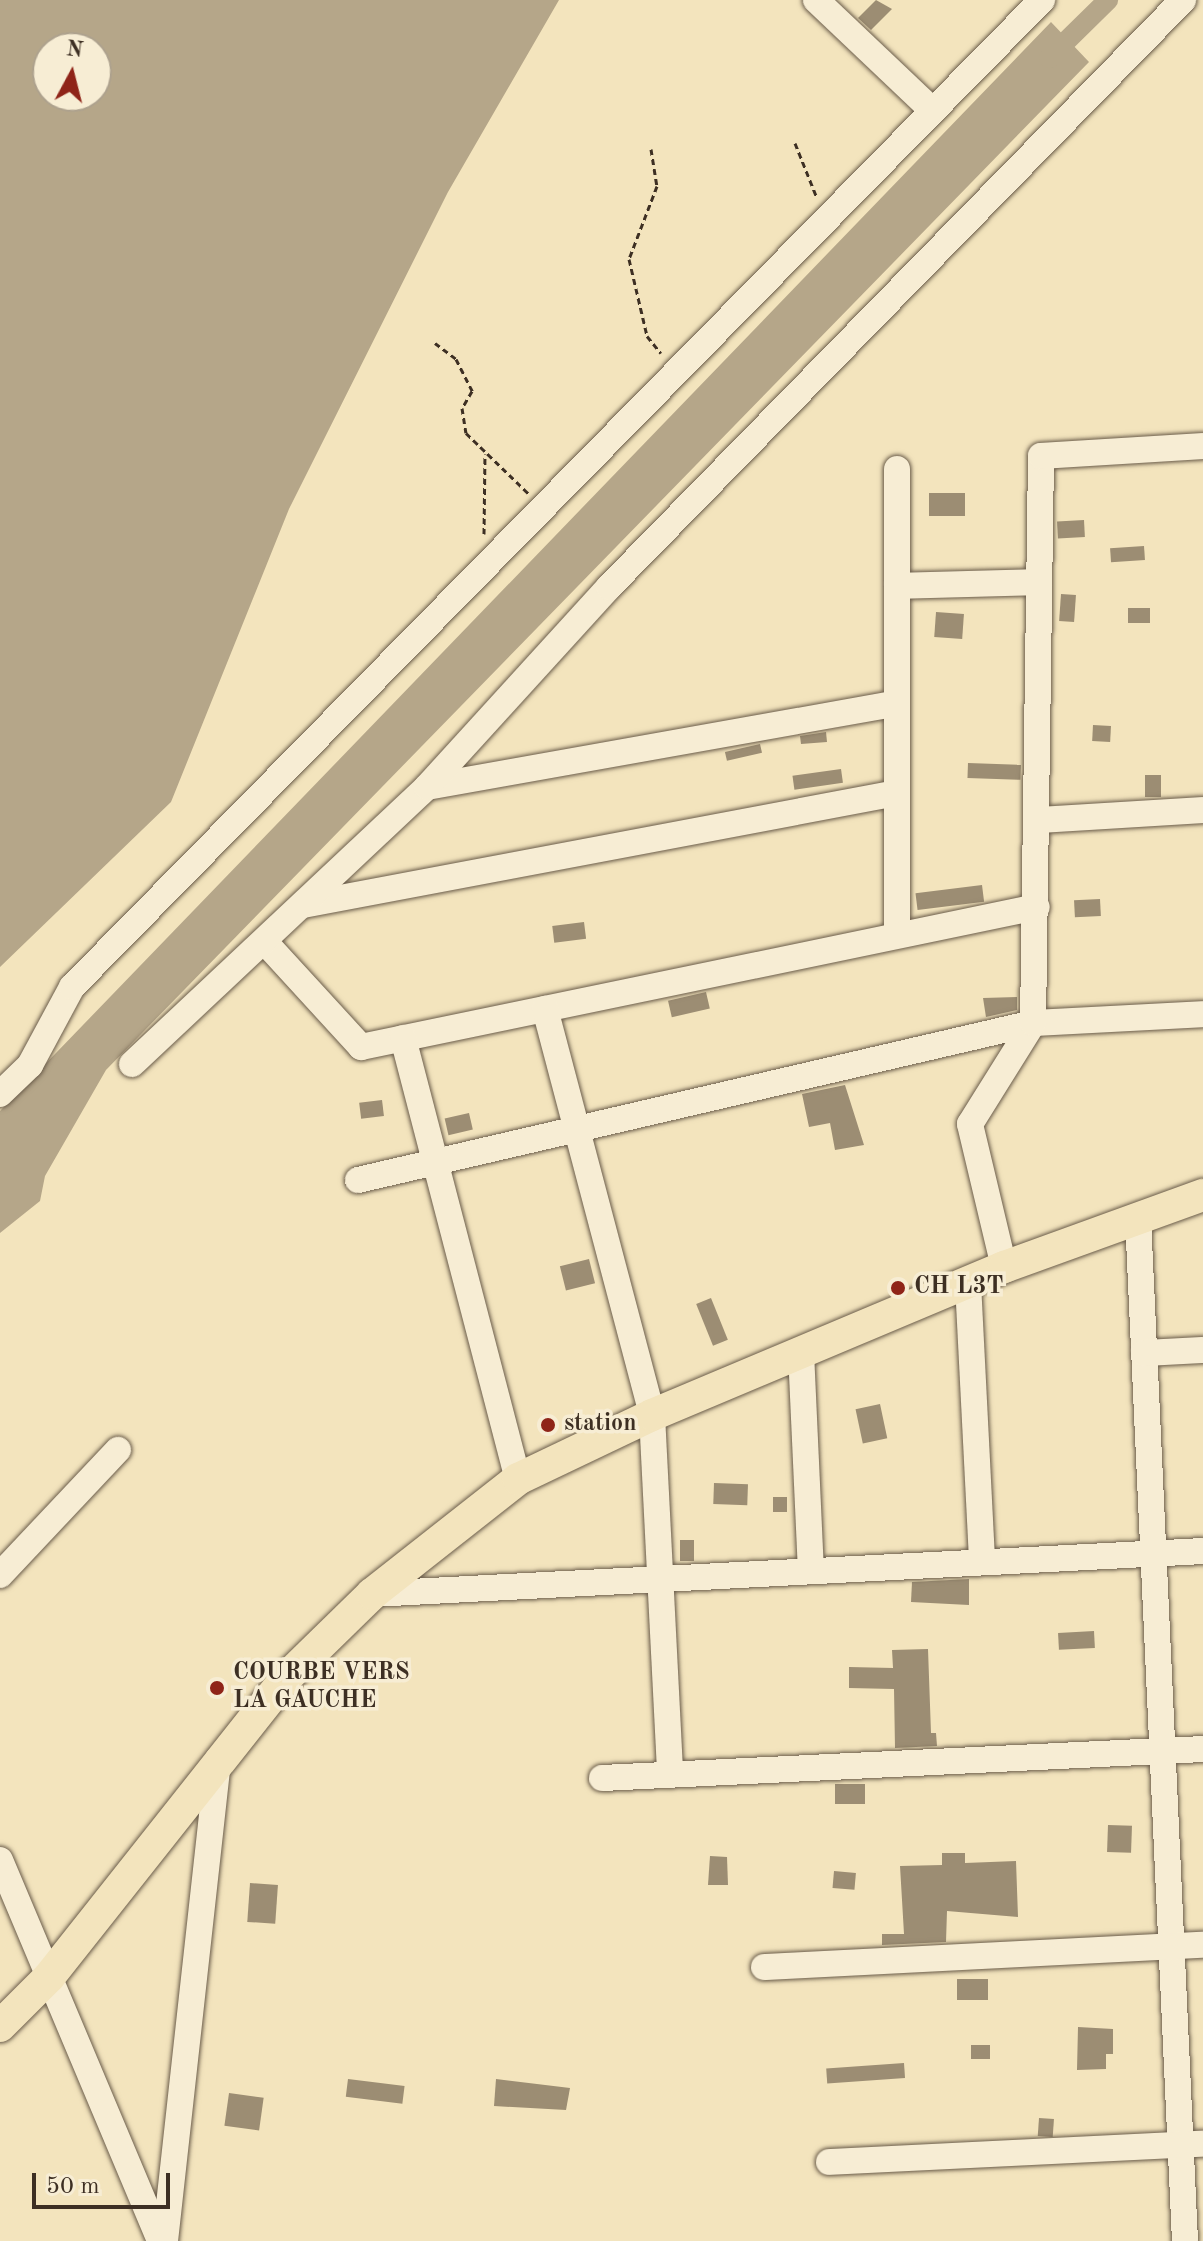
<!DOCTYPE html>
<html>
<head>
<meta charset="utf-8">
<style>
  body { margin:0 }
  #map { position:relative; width:1203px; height:2241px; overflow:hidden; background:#f3e4bd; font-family:"Old Standard TT",serif }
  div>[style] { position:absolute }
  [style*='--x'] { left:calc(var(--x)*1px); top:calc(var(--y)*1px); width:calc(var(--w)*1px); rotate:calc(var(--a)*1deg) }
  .water>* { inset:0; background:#b5a689 }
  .canal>* { height:20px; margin:-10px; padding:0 10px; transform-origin:10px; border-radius:10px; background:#b5a689 }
  .building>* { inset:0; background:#9c8d73; transform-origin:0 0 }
  .path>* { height:3px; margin-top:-1.5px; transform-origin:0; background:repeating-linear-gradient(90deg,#3d2f23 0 6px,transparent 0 10px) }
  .roads { filter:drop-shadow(0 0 2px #6a5c4a) drop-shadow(0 0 2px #6a5c4a) }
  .minor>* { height:26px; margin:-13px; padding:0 13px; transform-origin:13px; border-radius:13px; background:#f7edd4 }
  .major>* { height:32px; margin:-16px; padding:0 16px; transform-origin:16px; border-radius:16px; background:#f3e4bd }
  .dots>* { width:22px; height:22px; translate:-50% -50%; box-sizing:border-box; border:4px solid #f7edd4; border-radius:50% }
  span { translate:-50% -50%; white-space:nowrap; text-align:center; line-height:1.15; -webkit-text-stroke:7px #f7edd4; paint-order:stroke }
  .poi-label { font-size:24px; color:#3d2f23; font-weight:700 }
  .left { translate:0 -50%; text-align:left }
  .north { position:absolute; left:32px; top:32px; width:80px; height:80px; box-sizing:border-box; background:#f7edd4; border:2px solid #ada18d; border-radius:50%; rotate:7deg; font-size:22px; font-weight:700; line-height:32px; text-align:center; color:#3d2f23 }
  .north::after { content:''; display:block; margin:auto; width:28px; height:36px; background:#8f2418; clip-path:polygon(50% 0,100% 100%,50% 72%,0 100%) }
  .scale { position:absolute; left:32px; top:2173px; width:138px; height:36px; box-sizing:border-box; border:4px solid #3d2f23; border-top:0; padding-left:10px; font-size:24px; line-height:28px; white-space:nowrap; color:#3d2f23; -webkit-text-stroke:6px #f7edd4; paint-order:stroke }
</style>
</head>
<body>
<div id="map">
  <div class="water">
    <div style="clip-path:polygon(evenodd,0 0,559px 0,448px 192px,289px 509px,171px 802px,0 967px,0 0,96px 48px,96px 96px,48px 96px,48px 48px,96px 48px)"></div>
    <div style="clip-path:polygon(1051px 22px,1089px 62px,106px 1070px,45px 1176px,40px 1201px,0 1233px,0 1111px)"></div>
  </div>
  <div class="canal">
    <div style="--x:1049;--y:58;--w:83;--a:-44.5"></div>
  </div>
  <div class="building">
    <div style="clip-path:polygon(876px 0,892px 9px,871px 30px,858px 18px)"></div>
    <div style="left:929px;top:493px;width:36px;height:23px"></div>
    <div style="left:1084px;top:520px;width:17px;height:27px;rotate:87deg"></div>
    <div style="left:1144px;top:546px;width:14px;height:34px;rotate:86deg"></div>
    <div style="left:1061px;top:594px;width:15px;height:27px;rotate:4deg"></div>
    <div style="left:1128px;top:608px;width:22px;height:15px"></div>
    <div style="left:936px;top:612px;width:28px;height:25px;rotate:4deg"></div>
    <div style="left:1093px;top:725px;width:18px;height:16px;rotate:3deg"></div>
    <div style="clip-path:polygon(826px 732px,827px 742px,801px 744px,800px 736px)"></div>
    <div style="left:760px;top:744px;width:9px;height:36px;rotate:77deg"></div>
    <div style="left:968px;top:763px;width:53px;height:15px;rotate:2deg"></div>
    <div style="left:841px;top:769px;width:14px;height:49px;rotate:82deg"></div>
    <div style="left:1145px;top:775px;width:16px;height:22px"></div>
    <div style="left:982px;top:885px;width:17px;height:67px;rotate:83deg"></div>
    <div style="left:1100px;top:899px;width:17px;height:26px;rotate:87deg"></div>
    <div style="left:584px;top:922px;width:17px;height:32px;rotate:83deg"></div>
    <div style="left:706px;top:992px;width:17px;height:39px;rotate:77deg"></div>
    <div style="clip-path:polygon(1017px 997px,1017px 1010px,986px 1017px,983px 998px)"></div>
    <div style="clip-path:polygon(845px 1085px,864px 1145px,835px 1150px,830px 1123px,809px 1127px,802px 1094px)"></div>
    <div style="left:382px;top:1100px;width:16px;height:23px;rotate:83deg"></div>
    <div style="left:469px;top:1113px;width:17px;height:25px;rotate:77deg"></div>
    <div style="left:589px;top:1259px;width:25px;height:30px;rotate:76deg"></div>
    <div style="left:711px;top:1298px;width:45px;height:16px;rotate:68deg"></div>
    <div style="left:880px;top:1404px;width:35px;height:25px;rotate:78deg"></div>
    <div style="left:714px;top:1483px;width:34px;height:21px;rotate:2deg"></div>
    <div style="left:773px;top:1497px;width:14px;height:15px"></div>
    <div style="left:680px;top:1540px;width:14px;height:21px"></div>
    <div style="clip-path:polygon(969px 1579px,969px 1605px,911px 1602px,912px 1582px)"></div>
    <div style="left:1094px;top:1631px;width:17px;height:36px;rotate:87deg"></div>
    <div style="clip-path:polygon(928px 1649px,931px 1733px,936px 1733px,937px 1746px,895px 1748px,894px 1689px,849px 1688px,849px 1667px,893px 1668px,892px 1650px)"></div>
    <div style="left:865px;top:1784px;width:20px;height:30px;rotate:90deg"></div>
    <div style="left:1108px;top:1825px;width:24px;height:27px;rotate:2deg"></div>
    <div style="clip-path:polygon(942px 1853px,965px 1853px,965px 1863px,1016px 1861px,1018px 1917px,947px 1911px,946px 1942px,882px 1945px,882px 1934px,904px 1934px,900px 1866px,942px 1865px)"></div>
    <div style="clip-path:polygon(710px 1856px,727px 1857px,728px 1885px,708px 1885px)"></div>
    <div style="left:834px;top:1871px;width:22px;height:17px;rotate:5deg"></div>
    <div style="left:250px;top:1883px;width:28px;height:39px;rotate:4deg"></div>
    <div style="left:957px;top:1979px;width:31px;height:21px"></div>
    <div style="clip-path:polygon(1078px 2027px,1113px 2029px,1113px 2054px,1106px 2054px,1106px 2069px,1077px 2070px)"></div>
    <div style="left:971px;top:2045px;width:19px;height:14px"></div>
    <div style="left:904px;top:2063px;width:15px;height:78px;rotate:86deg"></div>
    <div style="left:348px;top:2079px;width:57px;height:18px;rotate:7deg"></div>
    <div style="clip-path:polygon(496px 2079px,570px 2088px,566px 2110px,494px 2106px)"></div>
    <div style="left:229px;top:2093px;width:35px;height:33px;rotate:8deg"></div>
    <div style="left:1039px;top:2118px;width:15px;height:18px;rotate:4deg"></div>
  </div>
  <div class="path">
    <div style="--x:795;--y:143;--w:59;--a:68.2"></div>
    <div style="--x:651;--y:149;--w:37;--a:81"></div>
    <div style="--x:657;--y:186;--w:78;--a:111"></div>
    <div style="--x:629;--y:259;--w:79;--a:76.8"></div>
    <div style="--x:647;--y:336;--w:22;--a:51"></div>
    <div style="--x:435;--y:343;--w:26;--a:37"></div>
    <div style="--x:456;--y:359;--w:36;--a:63"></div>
    <div style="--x:472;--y:391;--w:20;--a:120"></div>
    <div style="--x:462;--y:408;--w:25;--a:81"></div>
    <div style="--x:466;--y:433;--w:88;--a:44.1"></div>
    <div style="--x:484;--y:534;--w:80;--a:-89.3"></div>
  </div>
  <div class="roads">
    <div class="minor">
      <div style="--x:816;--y:0;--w:161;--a:43.5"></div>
      <div style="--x:897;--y:586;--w:142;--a:-1.6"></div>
      <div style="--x:427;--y:787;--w:477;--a:-10.1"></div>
      <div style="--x:1040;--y:820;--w:163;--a:-3.5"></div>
      <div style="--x:303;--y:905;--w:604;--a:-10.68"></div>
      <div style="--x:897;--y:935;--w:466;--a:-90"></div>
      <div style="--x:264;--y:941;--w:144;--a:47.5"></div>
      <div style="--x:361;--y:1047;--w:690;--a:-11.7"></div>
      <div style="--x:545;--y:1009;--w:420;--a:75.2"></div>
      <div style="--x:652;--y:1415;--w:359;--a:87.1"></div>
      <div style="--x:403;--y:1038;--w:456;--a:75.4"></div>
      <div style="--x:132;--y:1064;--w:405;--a:-43.2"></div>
      <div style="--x:427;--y:787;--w:270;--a:-47.7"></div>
      <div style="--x:609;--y:587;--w:821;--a:-45.64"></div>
      <div style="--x:0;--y:1094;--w:42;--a:-44"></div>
      <div style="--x:30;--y:1065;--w:89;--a:-61.7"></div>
      <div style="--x:72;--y:987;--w:1384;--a:-45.5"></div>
      <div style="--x:358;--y:1180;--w:693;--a:-13.09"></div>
      <div style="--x:1033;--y:1023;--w:170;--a:-3"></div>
      <div style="--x:1138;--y:1218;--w:1024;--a:87.37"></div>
      <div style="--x:1004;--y:1267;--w:147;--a:-103.4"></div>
      <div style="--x:970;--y:1124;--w:119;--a:-58"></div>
      <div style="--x:1033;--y:1023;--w:567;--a:-89.19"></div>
      <div style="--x:1041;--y:456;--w:162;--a:-3.5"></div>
      <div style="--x:968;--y:1283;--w:279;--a:87.1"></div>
      <div style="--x:801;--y:1352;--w:219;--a:87.4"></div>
      <div style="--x:1144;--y:1353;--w:59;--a:-2.9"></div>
      <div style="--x:0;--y:1575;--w:172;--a:-46.7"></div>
      <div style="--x:372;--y:1594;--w:832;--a:-2.96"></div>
      <div style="--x:602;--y:1778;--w:602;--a:-2.76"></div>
      <div style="--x:0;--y:1860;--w:413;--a:67.2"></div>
      <div style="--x:764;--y:1967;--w:440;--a:-2.9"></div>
      <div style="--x:829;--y:2162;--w:374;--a:-2.8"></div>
      <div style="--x:165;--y:2241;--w:485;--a:-83.7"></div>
    </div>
    <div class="major">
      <div style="--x:0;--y:2026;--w:69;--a:-45"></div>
      <div style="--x:49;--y:1977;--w:383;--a:-51.6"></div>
      <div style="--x:287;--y:1677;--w:119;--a:-44.3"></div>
      <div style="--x:372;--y:1594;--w:186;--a:-38.2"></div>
      <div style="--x:518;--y:1479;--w:148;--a:-25.5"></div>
      <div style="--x:652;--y:1415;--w:382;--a:-22.8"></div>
      <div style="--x:1004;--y:1267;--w:212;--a:-19.9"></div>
    </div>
  </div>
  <div class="dots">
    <div style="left:898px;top:1288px;background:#8f2418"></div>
    <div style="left:548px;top:1425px;background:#8f2418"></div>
    <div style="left:217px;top:1688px;background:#8f2418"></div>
  </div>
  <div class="poi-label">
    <span class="left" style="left:914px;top:1288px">CH L3T</span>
    <span class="left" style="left:564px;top:1425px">station</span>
    <span class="left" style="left:233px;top:1688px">COURBE VERS<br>LA GAUCHE</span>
  </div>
  <div class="north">N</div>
  <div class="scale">50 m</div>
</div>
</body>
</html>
